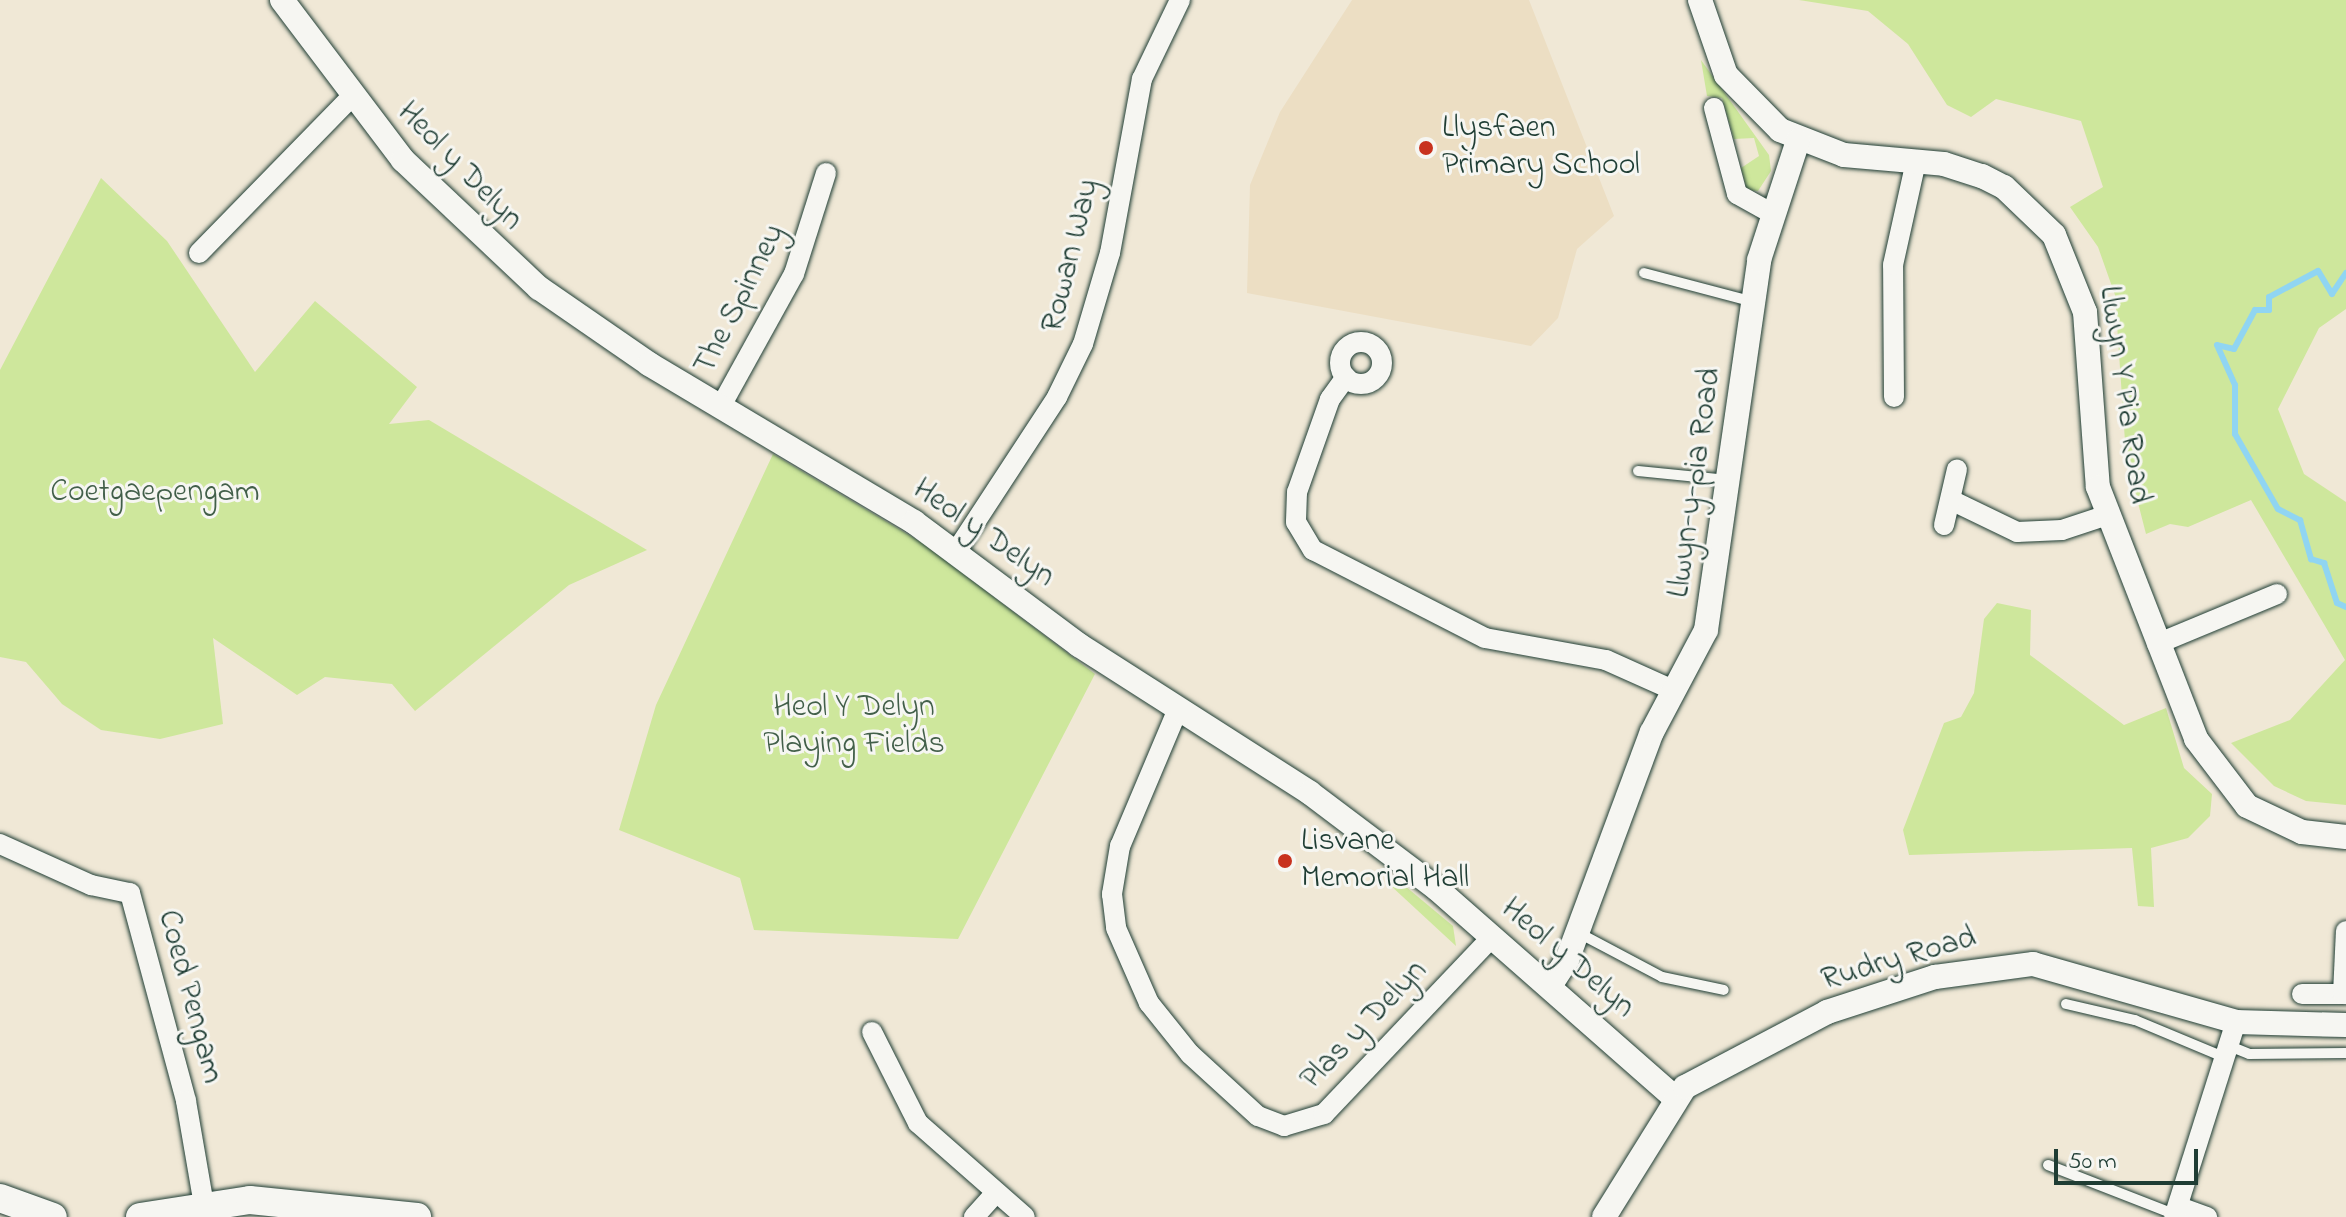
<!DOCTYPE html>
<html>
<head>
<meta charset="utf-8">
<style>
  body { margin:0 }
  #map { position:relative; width:2346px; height:1217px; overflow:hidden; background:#f0e8d6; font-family:"Indie Flower",sans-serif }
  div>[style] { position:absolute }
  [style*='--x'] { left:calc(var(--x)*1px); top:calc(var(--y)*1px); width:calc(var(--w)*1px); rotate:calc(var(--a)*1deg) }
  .built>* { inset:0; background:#ecdec3 }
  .green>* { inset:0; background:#cee79c }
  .stream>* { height:6px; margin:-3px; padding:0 3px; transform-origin:3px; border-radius:3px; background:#90d5f2 }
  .roads { filter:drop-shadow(0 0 2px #1f3d34) drop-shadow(0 0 2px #1f3d34) }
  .service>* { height:10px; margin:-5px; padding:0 5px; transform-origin:5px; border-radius:5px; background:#f6f6f2 }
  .minor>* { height:20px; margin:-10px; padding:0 10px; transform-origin:10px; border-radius:10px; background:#f6f6f2 }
  .minor>.ring { margin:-10px; padding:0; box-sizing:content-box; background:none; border:20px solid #f6f6f2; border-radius:50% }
  .tertiary>* { height:24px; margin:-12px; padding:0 12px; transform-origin:12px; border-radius:12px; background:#f6f6f2 }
  .secondary>* { height:28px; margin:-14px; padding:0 14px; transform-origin:14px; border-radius:14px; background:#f6f6f2 }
  .dots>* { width:22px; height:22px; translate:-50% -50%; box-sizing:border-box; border:4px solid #f6f6f2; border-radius:50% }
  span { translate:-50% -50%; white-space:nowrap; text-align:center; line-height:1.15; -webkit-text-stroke:6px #f6f6f2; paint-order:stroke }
  .poi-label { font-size:32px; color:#1f3d34 }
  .left { translate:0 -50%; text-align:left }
  .street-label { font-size:32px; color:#1f3d34 }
  .park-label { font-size:32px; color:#425f49 }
  .scale { position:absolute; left:2054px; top:1149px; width:144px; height:36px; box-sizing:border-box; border:4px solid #1f3d34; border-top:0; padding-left:10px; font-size:24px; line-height:28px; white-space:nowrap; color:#1f3d34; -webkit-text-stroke:6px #f6f6f2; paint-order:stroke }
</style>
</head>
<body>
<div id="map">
  <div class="built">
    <div style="clip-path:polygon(1352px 0,1529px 0,1614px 216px,1577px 249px,1558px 318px,1531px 346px,1247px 293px,1250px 185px,1280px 112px)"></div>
  </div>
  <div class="green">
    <div style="clip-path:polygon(1799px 0,2346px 0,2346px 309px,2319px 328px,2278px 409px,2304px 474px,2346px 502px,2346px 805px,2306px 801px,2274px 786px,2231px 743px,2290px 720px,2345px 660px,2251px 500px,2188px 527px,2170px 524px,2146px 534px,2126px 456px,2115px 295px,2098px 247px,2070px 207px,2103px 187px,2081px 121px,1996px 99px,1971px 117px,1947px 105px,1908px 44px,1868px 11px)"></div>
    <div style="clip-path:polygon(1701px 60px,1769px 155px,1771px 171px,1758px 191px,1747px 190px,1741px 168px,1759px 156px,1754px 138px,1734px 139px,1722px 98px,1707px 96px)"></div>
    <div style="clip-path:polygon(101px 178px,167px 241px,255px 372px,315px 301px,417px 387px,389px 424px,429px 420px,647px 550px,569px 585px,415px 711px,392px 684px,325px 677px,297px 695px,213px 638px,223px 724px,160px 739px,101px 730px,62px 704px,26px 662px,0 657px,0 370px)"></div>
    <div style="clip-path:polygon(773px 454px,924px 544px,1095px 674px,958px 939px,754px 930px,740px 878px,619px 830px,656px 705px)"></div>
    <div style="clip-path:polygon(1997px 603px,2031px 610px,2030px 655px,2124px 725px,2166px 708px,2184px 768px,2212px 794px,2210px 816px,2188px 838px,2151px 848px,2154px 907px,2138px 906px,2132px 848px,1909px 855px,1903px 830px,1944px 723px,1961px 717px,1974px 693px,1984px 619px)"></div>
    <div style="clip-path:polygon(1399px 881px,1453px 926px,1456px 946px,1390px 885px)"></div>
  </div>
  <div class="stream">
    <div style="--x:2346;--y:273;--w:25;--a:124"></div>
    <div style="--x:2332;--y:294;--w:27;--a:-121"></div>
    <div style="--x:2318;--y:271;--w:55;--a:152"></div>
    <div style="--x:2269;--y:297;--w:13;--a:90"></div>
    <div style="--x:2269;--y:310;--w:14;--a:180"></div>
    <div style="--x:2255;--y:310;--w:44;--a:118.3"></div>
    <div style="--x:2234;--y:349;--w:17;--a:-167"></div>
    <div style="--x:2217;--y:345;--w:44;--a:65.8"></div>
    <div style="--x:2235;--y:385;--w:49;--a:90"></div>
    <div style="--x:2235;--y:434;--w:86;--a:60.2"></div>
    <div style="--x:2278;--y:509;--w:25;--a:27"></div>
    <div style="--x:2300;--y:520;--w:41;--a:74.2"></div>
    <div style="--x:2311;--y:559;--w:14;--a:17"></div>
    <div style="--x:2324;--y:563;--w:42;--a:72"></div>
    <div style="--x:2337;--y:603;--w:10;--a:24"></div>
  </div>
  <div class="roads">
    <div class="service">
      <div style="--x:1644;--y:273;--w:114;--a:14.8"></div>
      <div style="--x:1638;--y:471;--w:90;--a:5.7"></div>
      <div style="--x:1577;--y:932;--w:96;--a:27.9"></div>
      <div style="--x:1662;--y:977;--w:63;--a:11.8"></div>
      <div style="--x:2066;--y:1004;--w:71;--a:13.1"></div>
      <div style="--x:2135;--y:1020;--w:99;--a:22.7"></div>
      <div style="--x:2232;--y:1047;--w:18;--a:22"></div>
      <div style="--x:2249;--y:1054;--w:97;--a:-0.6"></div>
      <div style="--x:2048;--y:1165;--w:137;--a:21.3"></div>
    </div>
    <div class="minor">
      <div style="--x:1714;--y:108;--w:89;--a:75"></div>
      <div style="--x:1737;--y:194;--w:39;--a:29"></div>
      <div style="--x:199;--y:253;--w:216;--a:-45.7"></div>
      <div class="ring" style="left:1340px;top:342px;width:22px;height:22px"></div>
      <div style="--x:1346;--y:377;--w:27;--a:126"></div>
      <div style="--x:1330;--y:399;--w:99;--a:109.5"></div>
      <div style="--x:1297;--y:492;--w:30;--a:92"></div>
      <div style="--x:1296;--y:522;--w:33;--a:59"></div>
      <div style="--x:1313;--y:550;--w:193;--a:27.1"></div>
      <div style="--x:1485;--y:638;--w:123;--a:10.3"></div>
      <div style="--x:1606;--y:660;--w:73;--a:24.1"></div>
      <div style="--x:1894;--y:397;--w:132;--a:-90.4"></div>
      <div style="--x:1893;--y:265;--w:107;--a:-77.5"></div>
      <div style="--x:721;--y:406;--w:151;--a:-61.1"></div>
      <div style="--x:794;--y:274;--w:106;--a:-72.4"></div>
      <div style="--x:1955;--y:502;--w:69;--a:25.8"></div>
      <div style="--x:2017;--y:532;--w:45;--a:-2.5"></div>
      <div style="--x:2062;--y:530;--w:47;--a:-18.4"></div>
      <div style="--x:1944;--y:525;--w:57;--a:-76.9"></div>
      <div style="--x:957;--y:550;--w:183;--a:-56.8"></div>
      <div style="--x:1057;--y:397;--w:59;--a:-63.9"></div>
      <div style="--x:1083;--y:344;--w:95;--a:-73.5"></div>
      <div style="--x:1110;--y:253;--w:177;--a:-79.6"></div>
      <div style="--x:1142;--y:79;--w:88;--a:-64.3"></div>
      <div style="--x:2157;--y:644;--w:130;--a:-22.6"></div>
      <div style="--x:1178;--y:709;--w:149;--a:112.9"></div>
      <div style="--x:1120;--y:846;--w:49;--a:99.5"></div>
      <div style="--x:1112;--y:894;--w:34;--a:83"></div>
      <div style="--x:1116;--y:928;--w:82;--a:66.3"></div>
      <div style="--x:1149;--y:1003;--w:65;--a:51.2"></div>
      <div style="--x:1190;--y:1054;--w:92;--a:42.4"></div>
      <div style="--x:1258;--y:1116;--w:28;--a:21"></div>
      <div style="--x:1284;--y:1126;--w:42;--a:-16.7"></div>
      <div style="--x:1324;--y:1114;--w:245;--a:-46.5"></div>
      <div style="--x:0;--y:844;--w:100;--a:24.3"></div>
      <div style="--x:91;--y:885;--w:40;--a:12"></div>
      <div style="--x:130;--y:893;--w:215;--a:74.9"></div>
      <div style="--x:186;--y:1101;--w:118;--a:80.2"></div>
      <div style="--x:2302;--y:994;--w:44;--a:0"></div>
      <div style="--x:2343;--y:994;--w:63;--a:-87.3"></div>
      <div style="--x:872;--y:1032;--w:102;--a:63.2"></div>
      <div style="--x:918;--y:1123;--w:142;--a:41.3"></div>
      <div style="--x:2179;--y:1207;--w:30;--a:20"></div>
      <div style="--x:974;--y:1217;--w:31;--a:-48"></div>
      <div style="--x:2174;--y:1217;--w:205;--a:-72.4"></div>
    </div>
    <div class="tertiary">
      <div style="--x:282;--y:0;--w:201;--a:52.9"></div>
      <div style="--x:403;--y:160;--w:187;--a:43.3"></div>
      <div style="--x:539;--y:288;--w:134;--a:34.6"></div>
      <div style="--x:649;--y:364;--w:309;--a:30.8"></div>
      <div style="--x:914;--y:522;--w:206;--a:36.7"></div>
      <div style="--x:1079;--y:645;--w:274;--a:32.6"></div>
      <div style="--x:1310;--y:793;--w:158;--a:37"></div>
      <div style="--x:1436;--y:888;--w:318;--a:41.3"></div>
      <div style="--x:1700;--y:0;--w:79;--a:70.9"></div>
      <div style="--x:1726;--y:75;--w:77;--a:45.5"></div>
      <div style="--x:1780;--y:130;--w:69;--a:21.3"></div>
      <div style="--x:1844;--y:155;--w:100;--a:5.1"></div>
      <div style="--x:1944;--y:164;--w:40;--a:18"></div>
      <div style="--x:1982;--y:176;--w:25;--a:27"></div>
      <div style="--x:2004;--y:187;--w:69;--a:43.8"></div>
      <div style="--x:2054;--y:235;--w:83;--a:68.1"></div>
      <div style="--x:2085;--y:312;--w:175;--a:85.8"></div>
      <div style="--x:2098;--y:487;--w:270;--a:68.7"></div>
      <div style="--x:2196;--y:739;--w:84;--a:52.7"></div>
      <div style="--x:2247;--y:806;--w:61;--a:25.3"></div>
      <div style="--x:2302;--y:832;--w:44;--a:6.5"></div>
      <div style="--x:1550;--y:986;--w:31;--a:-57"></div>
      <div style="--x:1567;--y:960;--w:243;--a:-69.6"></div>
      <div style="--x:1652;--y:732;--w:115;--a:-62.1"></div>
      <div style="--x:1706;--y:630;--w:374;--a:-81.8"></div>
      <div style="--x:1759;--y:260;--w:125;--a:-71.9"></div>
      <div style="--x:1604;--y:1217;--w:153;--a:-58.1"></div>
      <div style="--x:1685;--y:1087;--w:161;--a:-27.8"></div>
      <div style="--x:1827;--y:1012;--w:114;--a:-18"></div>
      <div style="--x:1935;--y:977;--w:99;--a:-7.6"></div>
      <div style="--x:2033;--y:964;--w:211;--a:15.9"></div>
      <div style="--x:2236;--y:1022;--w:110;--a:1.6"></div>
    </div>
    <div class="secondary">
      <div style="--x:0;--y:1198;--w:56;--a:19.7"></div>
      <div style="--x:140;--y:1217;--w:111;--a:-8.8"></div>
      <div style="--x:250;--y:1200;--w:168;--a:5.8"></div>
    </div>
  </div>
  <div class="dots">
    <div style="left:1426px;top:148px;background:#c8321e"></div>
    <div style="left:1285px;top:861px;background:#c8321e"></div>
  </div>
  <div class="poi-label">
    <span class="left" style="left:1442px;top:148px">Llysfaen<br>Primary School</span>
    <span class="left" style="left:1301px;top:861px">Lisvane<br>Memorial Hall</span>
  </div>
  <div class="street-label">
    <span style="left:459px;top:167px;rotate:46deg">Heol y Delyn</span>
    <span style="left:1072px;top:256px;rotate:-76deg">Rowan Way</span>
    <span style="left:741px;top:300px;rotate:-63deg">The Spinney</span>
    <span style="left:2123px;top:395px;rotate:82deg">Llwyn Y Pia Road</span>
    <span style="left:1696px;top:483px;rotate:-82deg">Llwyn-y-pia Road</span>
    <span style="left:983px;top:534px;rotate:35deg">Heol y Delyn</span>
    <span style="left:1567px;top:959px;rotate:41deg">Heol y Delyn</span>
    <span style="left:1899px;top:960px;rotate:-16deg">Rudry Road</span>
    <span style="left:189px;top:997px;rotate:75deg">Coed Pengam</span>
    <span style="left:1365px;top:1026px;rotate:-46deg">Plas y Delyn</span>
  </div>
  <div class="park-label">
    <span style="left:155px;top:493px">Coetgaepengam</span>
    <span style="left:854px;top:727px">Heol Y Delyn<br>Playing Fields</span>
  </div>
  <div class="scale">50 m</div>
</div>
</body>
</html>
